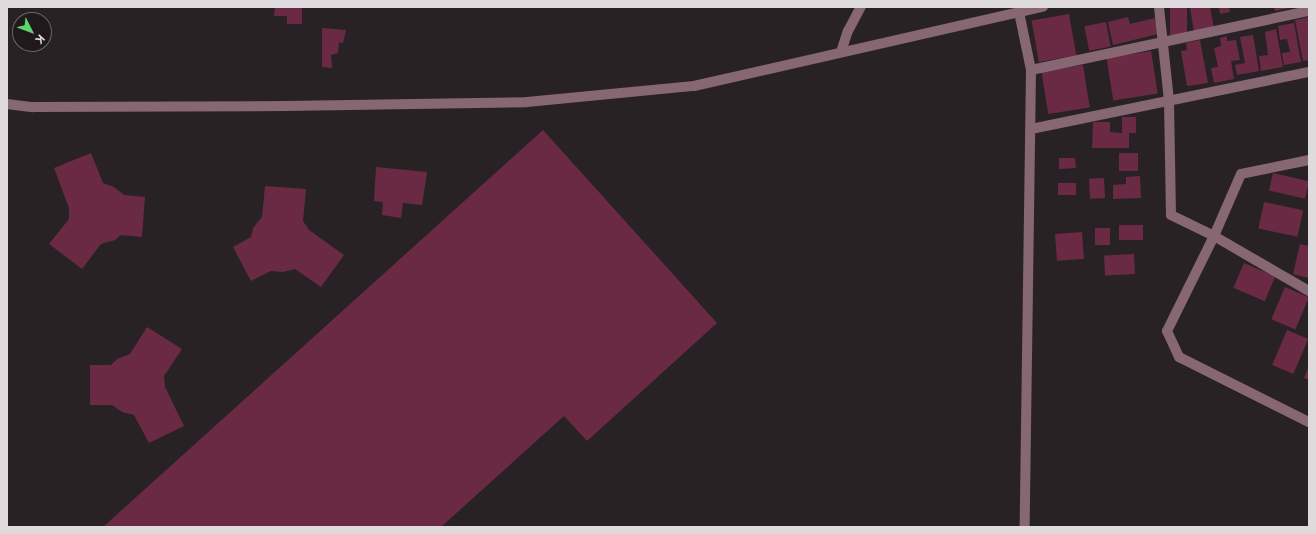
<!DOCTYPE html>
<html>
<head>
<meta charset="utf-8">
<style>
  body { margin:0 }
  #map { position:relative; width:1316px; height:534px; overflow:hidden; background:#292224; font-family:Inter,sans-serif }
  div>[style] { position:absolute }
  [style*='--x'] { left:calc(var(--x)*1px); top:calc(var(--y)*1px); width:calc(var(--w)*1px); rotate:calc(var(--a)*1deg) }
  .building>* { inset:0; background:#6a2a44; transform-origin:0 0 }
  .minor>* { height:10px; margin:-5px; padding:0 5px; transform-origin:5px; border-radius:5px; background:#876772 }
  span { translate:-50% -50%; white-space:nowrap; text-align:center; line-height:1.15; -webkit-text-stroke:3px #1f191b; paint-order:stroke }
  .frame { position:absolute; inset:0; border:8px solid #dfdadc; pointer-events:none }
  .north { position:absolute; left:12px; top:12px; width:40px; height:40px; box-sizing:border-box; background:#1f191b; border:1px solid #6c6668; border-radius:50%; rotate:132deg; font-size:11px; font-weight:700; line-height:16px; text-align:center; color:#dfdadc }
  .north::after { content:''; display:block; margin:auto; width:14px; height:18px; background:#5bd56e; clip-path:polygon(50% 0,100% 100%,50% 72%,0 100%) }
</style>
</head>
<body>
<div id="map">
  <div class="building">
    <div style="clip-path:polygon(275px 7px,302px 7px,302px 24px,287px 24px,287px 16px,274px 16px)"></div>
    <div style="left:1170px;top:7px;width:17px;height:29px"></div>
    <div style="clip-path:polygon(1190px 7px,1210px 7px,1214px 29px,1194px 32px)"></div>
    <div style="clip-path:polygon(1219px 7px,1229px 7px,1230px 12px,1220px 14px)"></div>
    <div style="clip-path:polygon(1274px 7px,1290px 7px,1290px 8px,1275px 11px)"></div>
    <div style="left:1069px;top:14px;width:42px;height:38px;rotate:80deg"></div>
    <div style="clip-path:polygon(1128px 17px,1130px 24px,1155px 18px,1158px 34px,1113px 45px,1108px 22px)"></div>
    <div style="clip-path:polygon(1309px 17px,1309px 60px,1303px 61px,1295px 20px)"></div>
    <div style="left:1106px;top:22px;width:25px;height:22px;rotate:79deg"></div>
    <div style="clip-path:polygon(1294px 23px,1301px 62px,1284px 65px,1282px 53px,1290px 52px,1287px 39px,1280px 40px,1278px 26px)"></div>
    <div style="clip-path:polygon(322px 28px,346px 30px,343px 43px,339px 42px,338px 53px,331px 55px,332px 68px,322px 67px)"></div>
    <div style="clip-path:polygon(1276px 29px,1283px 67px,1261px 71px,1259px 56px,1268px 55px,1265px 32px)"></div>
    <div style="clip-path:polygon(1253px 35px,1259px 71px,1237px 75px,1235px 65px,1245px 63px,1240px 37px)"></div>
    <div style="clip-path:polygon(1227px 36px,1227px 41px,1236px 40px,1240px 60px,1231px 61px,1234px 79px,1214px 83px,1211px 68px,1218px 67px,1214px 48px,1221px 46px,1220px 38px)"></div>
    <div style="clip-path:polygon(1200px 40px,1208px 83px,1187px 86px,1181px 51px,1187px 50px,1186px 43px)"></div>
    <div style="left:1151px;top:51px;width:43px;height:45px;rotate:81deg"></div>
    <div style="left:1083px;top:65px;width:43px;height:42px;rotate:81deg"></div>
    <div style="clip-path:polygon(1122px 117px,1136px 117px,1136px 133px,1129px 133px,1129px 148px,1092px 148px,1093px 122px,1110px 122px,1110px 132px,1122px 133px)"></div>
    <div style="clip-path:polygon(543px 130px,717px 323px,587px 441px,564px 416px,441px 527px,103px 527px)"></div>
    <div style="clip-path:polygon(91px 153px,103px 183px,114px 187px,124px 195px,145px 197px,142px 237px,121px 235px,115px 240px,101px 244px,82px 269px,49px 244px,69px 219px,69px 208px,54px 168px)"></div>
    <div style="left:1138px;top:153px;width:18px;height:19px;rotate:90deg"></div>
    <div style="clip-path:polygon(1059px 158px,1075px 158px,1076px 168px,1059px 169px)"></div>
    <div style="clip-path:polygon(376px 167px,427px 172px,422px 205px,403px 203px,401px 218px,382px 215px,383px 202px,374px 201px)"></div>
    <div style="left:1273px;top:173px;width:37px;height:18px;rotate:13deg"></div>
    <div style="clip-path:polygon(1140px 176px,1141px 198px,1113px 199px,1113px 185px,1126px 184px,1126px 177px)"></div>
    <div style="left:1104px;top:178px;width:20px;height:15px;rotate:87deg"></div>
    <div style="left:1076px;top:183px;width:12px;height:18px;rotate:90deg"></div>
    <div style="clip-path:polygon(265px 186px,306px 189px,303px 221px,309px 230px,344px 255px,321px 287px,295px 269px,283px 272px,271px 271px,251px 281px,233px 247px,251px 237px,253px 228px,262px 217px)"></div>
    <div style="left:1264px;top:202px;width:40px;height:27px;rotate:12deg"></div>
    <div style="left:1143px;top:225px;width:15px;height:24px;rotate:90deg"></div>
    <div style="left:1095px;top:228px;width:15px;height:17px"></div>
    <div style="left:1082px;top:232px;width:27px;height:27px;rotate:86deg"></div>
    <div style="clip-path:polygon(1300px 244px,1309px 246px,1309px 278px,1293px 274px)"></div>
    <div style="left:1134px;top:254px;width:20px;height:30px;rotate:87deg"></div>
    <div style="left:1244px;top:263px;width:34px;height:27px;rotate:23deg"></div>
    <div style="left:1285px;top:287px;width:26px;height:35px;rotate:23deg"></div>
    <div style="clip-path:polygon(147px 327px,182px 349px,164px 376px,165px 387px,184px 426px,149px 443px,134px 415px,122px 412px,112px 405px,90px 405px,90px 365px,111px 365px,117px 359px,130px 354px)"></div>
    <div style="left:1287px;top:330px;width:23px;height:38px;rotate:23deg"></div>
    <div style="clip-path:polygon(1309px 366px,1309px 380px,1304px 378px)"></div>
  </div>
  <div class="minor">
    <div style="--x:1159;--y:7;--w:95;--a:83.9"></div>
    <div style="--x:1169;--y:101;--w:114;--a:89"></div>
    <div style="--x:1171;--y:215;--w:48;--a:26"></div>
    <div style="--x:1214;--y:236;--w:110;--a:30.1"></div>
    <div style="--x:1019;--y:12;--w:59;--a:78.3"></div>
    <div style="--x:1031;--y:70;--w:457;--a:90.8"></div>
    <div style="--x:841;--y:52;--w:22;--a:-72"></div>
    <div style="--x:848;--y:31;--w:27;--a:-62"></div>
    <div style="--x:1031;--y:70;--w:284;--a:-12"></div>
    <div style="--x:7;--y:104;--w:26;--a:7"></div>
    <div style="--x:33;--y:107;--w:252;--a:-0.2"></div>
    <div style="--x:285;--y:106;--w:242;--a:-0.9"></div>
    <div style="--x:527;--y:102;--w:168;--a:-5.5"></div>
    <div style="--x:694;--y:86;--w:358;--a:-12.8"></div>
    <div style="--x:1031;--y:129;--w:284;--a:-11.6"></div>
    <div style="--x:1309;--y:160;--w:69;--a:168.4"></div>
    <div style="--x:1241;--y:174;--w:68;--a:113.5"></div>
    <div style="--x:1214;--y:236;--w:106;--a:116.3"></div>
    <div style="--x:1167;--y:331;--w:29;--a:65"></div>
    <div style="--x:1179;--y:357;--w:145;--a:26.6"></div>
  </div>
  <div class="frame"></div>
  <div class="north">K</div>
</div>
</body>
</html>
